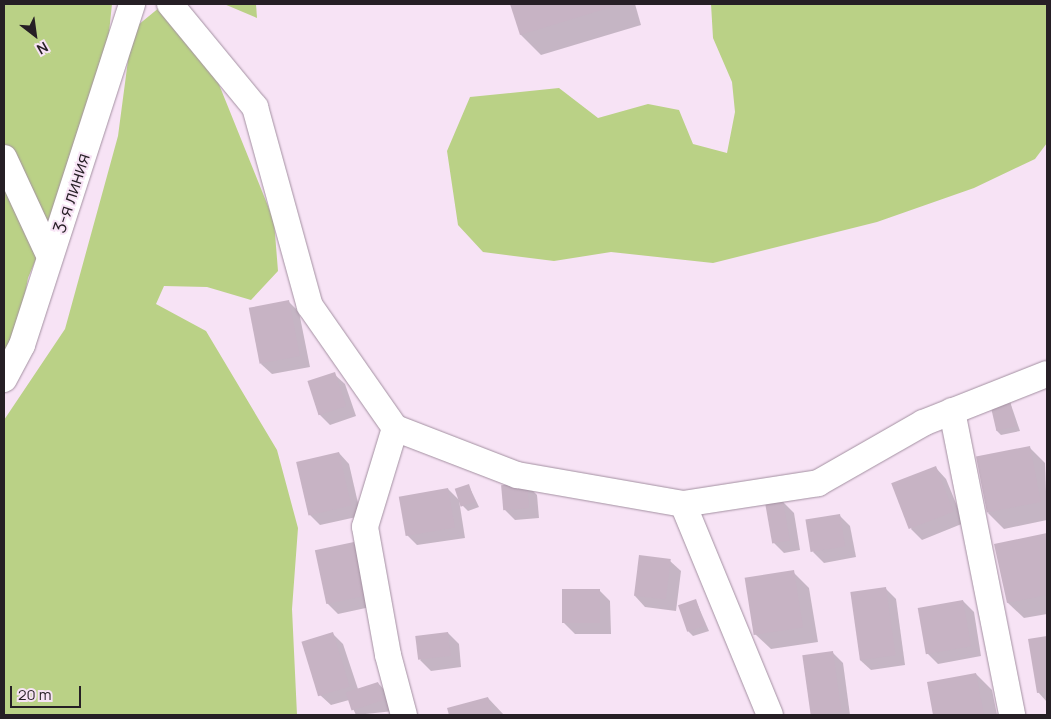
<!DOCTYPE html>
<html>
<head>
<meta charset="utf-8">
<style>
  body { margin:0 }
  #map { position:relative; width:1051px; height:719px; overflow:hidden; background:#f7e3f5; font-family:Manrope,sans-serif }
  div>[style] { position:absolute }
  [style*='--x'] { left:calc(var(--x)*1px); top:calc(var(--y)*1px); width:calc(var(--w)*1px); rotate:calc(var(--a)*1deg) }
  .green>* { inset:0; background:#bad186 }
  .shadow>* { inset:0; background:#0003 }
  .building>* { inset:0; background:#c7b3c4; transform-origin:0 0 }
  .roads { filter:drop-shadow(0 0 1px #a390a1) drop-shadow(0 0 1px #a390a1) }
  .minor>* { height:26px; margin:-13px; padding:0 13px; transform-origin:13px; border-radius:13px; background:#fff }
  span { translate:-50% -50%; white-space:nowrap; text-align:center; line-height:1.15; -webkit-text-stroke:4px #f7e3f5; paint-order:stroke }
  .street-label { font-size:18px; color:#261f25 }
  .frame { position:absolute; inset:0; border:5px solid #261f25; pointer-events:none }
  .north { position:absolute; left:10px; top:10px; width:50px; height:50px; -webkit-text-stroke:4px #f7e3f5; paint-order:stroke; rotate:150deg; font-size:14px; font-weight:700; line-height:20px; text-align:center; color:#261f25 }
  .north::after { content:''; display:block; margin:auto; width:18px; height:22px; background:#261f25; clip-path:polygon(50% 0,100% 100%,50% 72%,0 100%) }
  .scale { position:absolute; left:10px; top:686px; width:71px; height:22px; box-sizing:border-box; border:2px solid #261f25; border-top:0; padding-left:6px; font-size:15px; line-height:18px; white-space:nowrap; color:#261f25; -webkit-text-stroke:4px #f7e3f5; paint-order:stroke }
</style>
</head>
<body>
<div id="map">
  <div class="green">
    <div style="clip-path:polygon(4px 4px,112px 4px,108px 42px,84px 146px,28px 278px,17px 337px,4px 357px)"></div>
    <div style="clip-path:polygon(224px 4px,256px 4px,257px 18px)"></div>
    <div style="clip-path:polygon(711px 4px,1047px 4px,1047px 143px,1035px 159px,974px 188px,877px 222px,713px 263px,611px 252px,554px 261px,483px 252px,458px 225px,447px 151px,470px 97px,559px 88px,598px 118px,648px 104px,679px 110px,693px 144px,727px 153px,735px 112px,732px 82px,713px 38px)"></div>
    <div style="clip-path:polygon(160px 7px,214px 72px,274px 221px,278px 271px,251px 300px,207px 287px,164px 286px,156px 304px,206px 331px,277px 450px,298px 528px,292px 609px,297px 715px,4px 715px,4px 420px,65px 329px,118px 136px,132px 30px)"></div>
  </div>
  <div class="shadow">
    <div style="clip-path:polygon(512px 4px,635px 4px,641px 25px,541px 55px,521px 35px)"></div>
    <div style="clip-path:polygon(288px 301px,299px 312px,310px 367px,272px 374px,261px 364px)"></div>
    <div style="clip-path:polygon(334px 374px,345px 384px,356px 416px,330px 425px,319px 414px)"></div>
    <div style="clip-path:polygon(1010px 402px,1020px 431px,1001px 435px,996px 430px)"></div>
    <div style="clip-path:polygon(1029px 447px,1045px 463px,1047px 520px,1004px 529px,988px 513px)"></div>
    <div style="clip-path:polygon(339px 453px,349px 464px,361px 516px,320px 525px,309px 514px)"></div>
    <div style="clip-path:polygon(936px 468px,946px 479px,964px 523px,922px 540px,911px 529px)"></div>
    <div style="clip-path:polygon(526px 484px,537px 495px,539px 518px,515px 520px,504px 509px)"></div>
    <div style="clip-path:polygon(469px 486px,479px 507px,468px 511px,463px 506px)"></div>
    <div style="clip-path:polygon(448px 489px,459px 500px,465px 538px,417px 545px,406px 534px)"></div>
    <div style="clip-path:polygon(783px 502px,794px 513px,800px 550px,784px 553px,773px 542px)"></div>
    <div style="clip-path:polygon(839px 515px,850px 526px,856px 557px,824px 563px,813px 552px)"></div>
    <div style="clip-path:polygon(1047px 534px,1047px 614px,1024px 618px,1008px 603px,996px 545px)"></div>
    <div style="clip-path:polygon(353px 543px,364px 554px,375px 606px,338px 614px,327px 603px)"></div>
    <div style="clip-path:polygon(670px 561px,681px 571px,676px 611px,645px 607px,635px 596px)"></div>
    <div style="clip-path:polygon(793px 572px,809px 588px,818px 642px,771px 649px,755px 634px)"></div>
    <div style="clip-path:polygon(885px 588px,896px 599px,905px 665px,871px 670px,860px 660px)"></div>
    <div style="clip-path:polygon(599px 590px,610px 601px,611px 634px,575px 634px,564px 623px)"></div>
    <div style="clip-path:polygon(696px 601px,709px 631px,693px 636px,688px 631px)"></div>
    <div style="clip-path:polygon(963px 601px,974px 612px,981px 656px,938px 664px,927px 653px,919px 609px)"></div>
    <div style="clip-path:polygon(448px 633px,459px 644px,461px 667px,431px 671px,420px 660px)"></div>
    <div style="clip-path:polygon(333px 634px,343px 644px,358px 689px,378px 683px,388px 694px,394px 711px,356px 715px,349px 700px,331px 705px,320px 695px)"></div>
    <div style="clip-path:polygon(1047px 638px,1047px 702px,1038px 692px,1030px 640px)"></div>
    <div style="clip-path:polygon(832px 652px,843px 663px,850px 715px,811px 715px)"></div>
    <div style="clip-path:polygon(976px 674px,992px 690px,997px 715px,934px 715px,928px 683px)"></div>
    <div style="clip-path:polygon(488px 698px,504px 715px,450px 715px,448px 709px)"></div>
  </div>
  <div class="building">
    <div style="clip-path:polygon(510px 4px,621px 4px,520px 35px)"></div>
    <div style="left:289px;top:300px;width:57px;height:41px;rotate:79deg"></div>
    <div style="left:335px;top:372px;width:36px;height:29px;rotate:72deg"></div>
    <div style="left:1010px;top:401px;width:26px;height:20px;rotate:77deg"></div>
    <div style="left:1030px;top:446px;width:57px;height:55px;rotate:79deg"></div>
    <div style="left:339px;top:452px;width:55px;height:44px;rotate:77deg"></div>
    <div style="left:936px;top:466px;width:49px;height:48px;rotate:69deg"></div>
    <div style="left:527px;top:483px;width:25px;height:26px;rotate:85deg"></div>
    <div style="left:469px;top:484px;width:19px;height:15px;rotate:72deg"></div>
    <div style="left:448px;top:488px;width:40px;height:50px;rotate:80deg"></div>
    <div style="left:783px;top:501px;width:40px;height:18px;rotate:80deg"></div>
    <div style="left:840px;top:514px;width:33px;height:35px;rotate:81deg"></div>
    <div style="clip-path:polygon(1047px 533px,1047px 595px,1007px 603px,994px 544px)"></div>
    <div style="left:354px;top:542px;width:55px;height:40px;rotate:78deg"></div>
    <div style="left:639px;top:555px;width:32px;height:41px;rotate:7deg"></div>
    <div style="left:794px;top:570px;width:58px;height:50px;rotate:81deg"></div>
    <div style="left:886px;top:587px;width:69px;height:36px;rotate:82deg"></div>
    <div style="left:600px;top:589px;width:34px;height:38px;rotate:90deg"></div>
    <div style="left:696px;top:599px;width:28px;height:19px;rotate:71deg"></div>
    <div style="left:963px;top:600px;width:47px;height:46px;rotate:80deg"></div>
    <div style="left:333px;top:632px;width:57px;height:33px;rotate:73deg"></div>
    <div style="left:448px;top:632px;width:24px;height:33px;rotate:83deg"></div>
    <div style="clip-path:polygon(1047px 636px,1047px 691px,1037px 693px,1028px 639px)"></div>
    <div style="left:833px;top:651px;width:61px;height:31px;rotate:82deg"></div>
    <div style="clip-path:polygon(976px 673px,984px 715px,933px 715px,927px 682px)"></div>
    <div style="left:378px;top:682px;width:19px;height:34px;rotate:72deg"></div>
    <div style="clip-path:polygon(488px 697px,493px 715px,449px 715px,447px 708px)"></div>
  </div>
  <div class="roads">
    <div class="minor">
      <div style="--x:170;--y:4;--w:134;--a:50.5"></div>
      <div style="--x:255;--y:107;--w:206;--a:74.6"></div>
      <div style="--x:310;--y:306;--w:149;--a:55.1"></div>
      <div style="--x:395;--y:428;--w:131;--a:21.1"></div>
      <div style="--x:517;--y:475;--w:169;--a:9.9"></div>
      <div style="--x:683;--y:504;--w:228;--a:67.6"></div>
      <div style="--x:4;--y:158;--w:109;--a:65.1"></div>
      <div style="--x:4;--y:379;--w:38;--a:-62"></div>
      <div style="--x:22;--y:345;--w:358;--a:-72.1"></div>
      <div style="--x:952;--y:411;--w:310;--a:78.8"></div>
      <div style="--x:395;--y:428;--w:103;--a:106.9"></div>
      <div style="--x:365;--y:527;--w:130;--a:79.8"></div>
      <div style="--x:388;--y:655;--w:62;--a:75.1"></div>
      <div style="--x:683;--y:504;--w:137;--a:-8.8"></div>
      <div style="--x:818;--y:483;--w:121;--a:-29.7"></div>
      <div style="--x:923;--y:423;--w:133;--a:-21.6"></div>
    </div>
  </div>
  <div class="street-label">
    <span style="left:71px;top:193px;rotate:-72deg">3-я линия</span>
  </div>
  <div class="frame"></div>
  <div class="north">N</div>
  <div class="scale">20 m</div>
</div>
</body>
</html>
